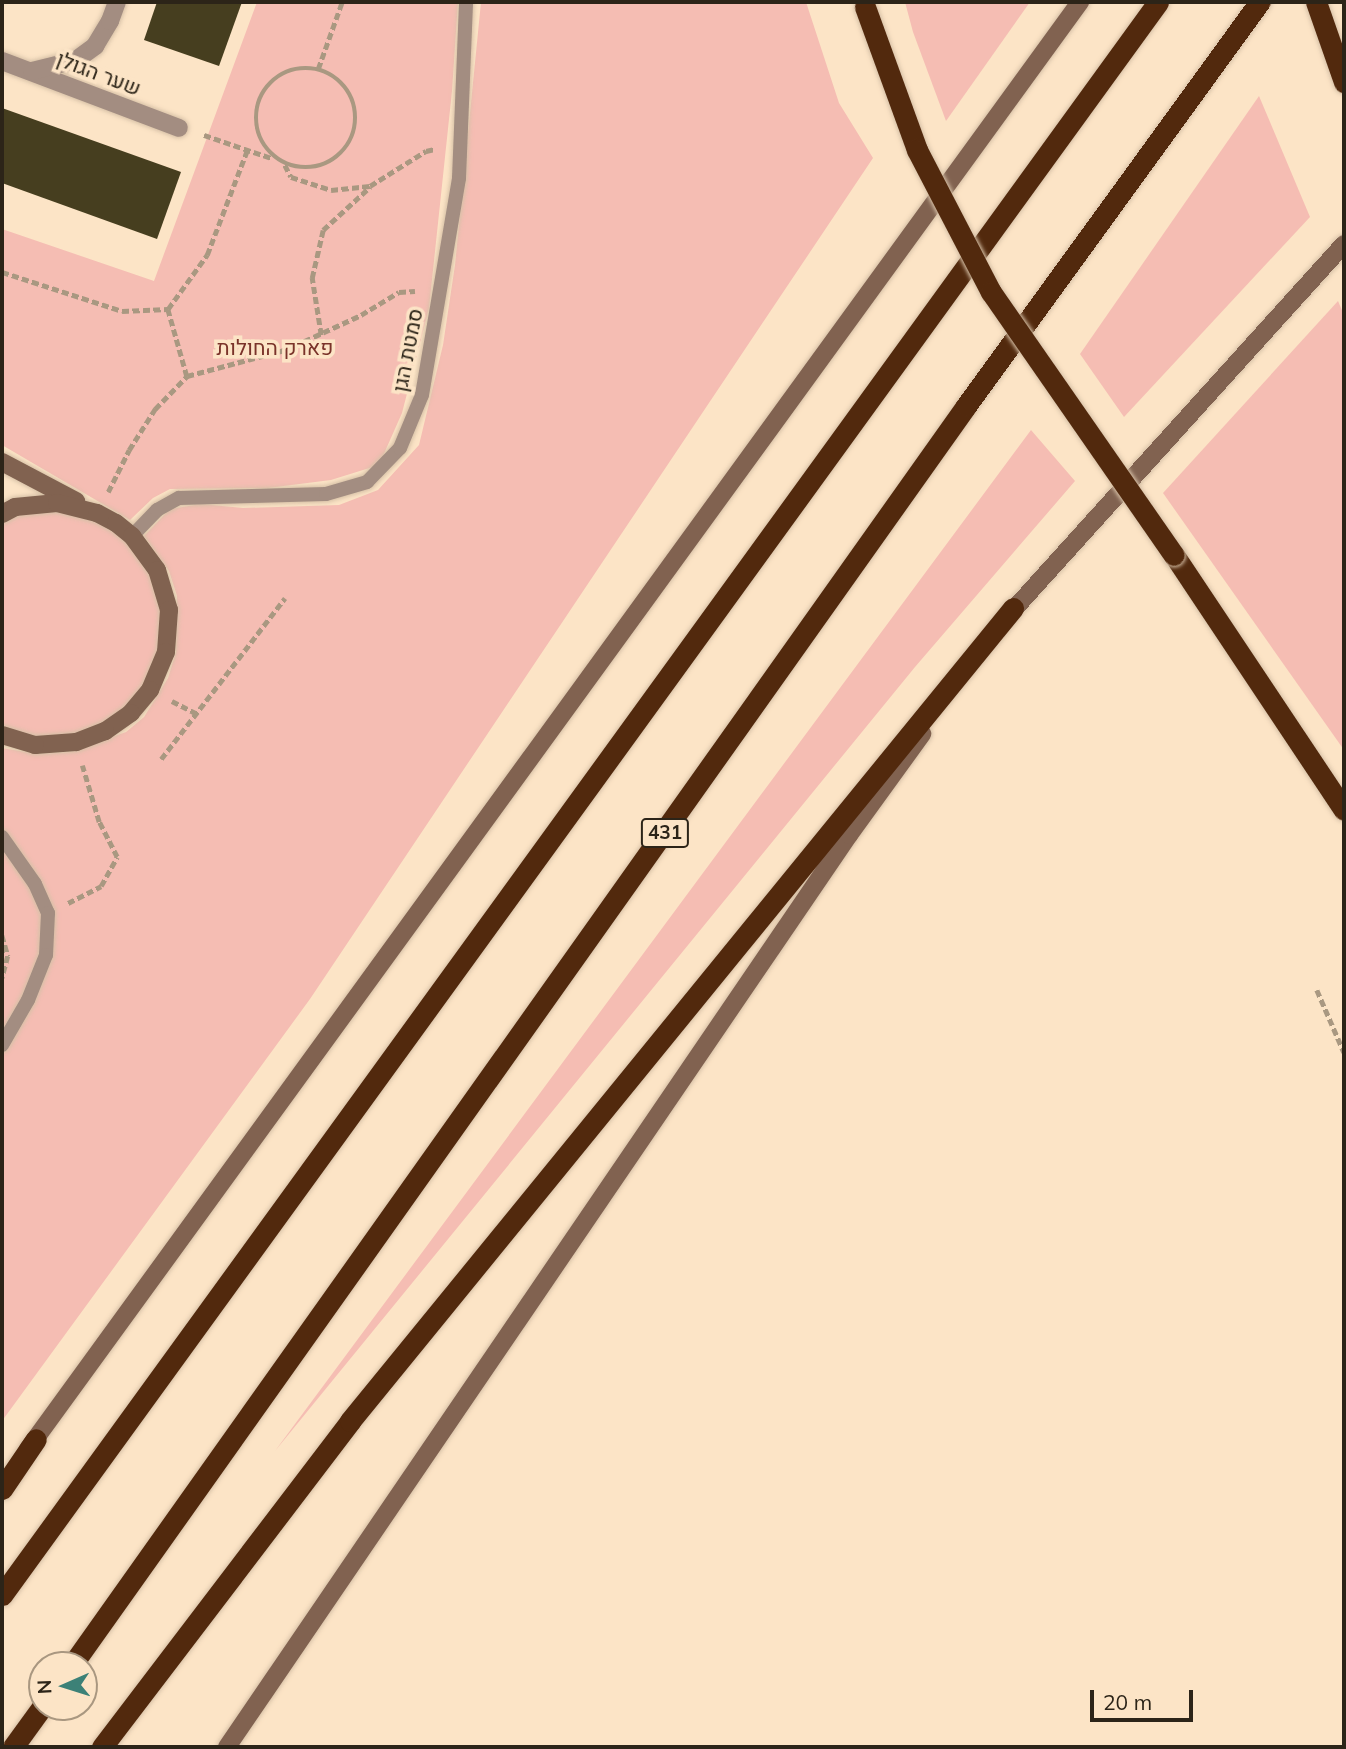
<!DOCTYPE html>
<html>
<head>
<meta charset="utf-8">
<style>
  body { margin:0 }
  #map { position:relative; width:1346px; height:1749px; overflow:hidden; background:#fce4c6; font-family:Mulish,Heebo,sans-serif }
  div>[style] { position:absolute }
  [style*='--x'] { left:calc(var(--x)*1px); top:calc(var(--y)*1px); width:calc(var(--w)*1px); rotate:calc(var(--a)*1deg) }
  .green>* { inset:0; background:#f5bdb3 }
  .building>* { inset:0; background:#463e1f }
  .path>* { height:4.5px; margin-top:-2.25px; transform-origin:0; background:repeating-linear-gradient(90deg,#a99881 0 7px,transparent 0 10.5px) }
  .path>.ring { margin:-2.25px; padding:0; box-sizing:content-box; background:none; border:4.5px solid #a99881; border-radius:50% }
  .roads { filter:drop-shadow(0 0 2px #d7c1a7) drop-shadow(0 0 2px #d7c1a7) }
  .lane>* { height:14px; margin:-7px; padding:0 7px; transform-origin:7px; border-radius:7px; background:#a38d81 }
  .street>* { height:18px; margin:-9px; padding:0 9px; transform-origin:9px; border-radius:9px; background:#a38d81 }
  .secondary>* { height:18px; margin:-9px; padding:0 9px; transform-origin:9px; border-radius:9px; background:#816250 }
  .highway>* { height:21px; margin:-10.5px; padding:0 10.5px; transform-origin:10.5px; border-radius:10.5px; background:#52290d }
  .bridges { filter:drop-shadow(0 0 2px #d7c1a7) drop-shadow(0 0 2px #d7c1a7) }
  .highway-bridge>* { height:21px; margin:-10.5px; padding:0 10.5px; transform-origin:10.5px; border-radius:10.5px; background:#52290d }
  span { translate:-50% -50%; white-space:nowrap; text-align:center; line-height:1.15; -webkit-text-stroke:7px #fce4c6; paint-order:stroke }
  .shield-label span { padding:2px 5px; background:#fce4c6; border:2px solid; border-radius:5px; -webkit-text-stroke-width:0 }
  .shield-label { font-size:19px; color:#2c2418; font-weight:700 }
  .street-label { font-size:21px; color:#2c2418 }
  .park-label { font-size:21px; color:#7a332a }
  .frame { position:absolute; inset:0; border:4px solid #2c2418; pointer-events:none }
  .north { position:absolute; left:28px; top:1651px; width:70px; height:70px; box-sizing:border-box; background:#fce4c6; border:2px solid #a99780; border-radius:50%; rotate:267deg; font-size:19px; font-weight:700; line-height:28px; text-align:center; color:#2c2418 }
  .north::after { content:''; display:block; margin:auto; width:24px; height:32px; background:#3c8177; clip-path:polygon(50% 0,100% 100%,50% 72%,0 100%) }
  .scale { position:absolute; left:1090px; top:1690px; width:103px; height:32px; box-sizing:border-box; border:4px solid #2c2418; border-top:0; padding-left:9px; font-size:21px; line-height:24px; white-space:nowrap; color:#2c2418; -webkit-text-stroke:5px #fce4c6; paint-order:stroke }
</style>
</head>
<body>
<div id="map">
  <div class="green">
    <div style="clip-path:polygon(257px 2px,458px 2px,452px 91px,429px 308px,402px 413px,379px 465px,331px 480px,268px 488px,170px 489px,153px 498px,130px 520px,2px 445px,2px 229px,154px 281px)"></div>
    <div style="clip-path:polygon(481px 2px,806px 2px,839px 103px,873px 158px,310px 999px,2px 1421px,2px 748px,38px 754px,70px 752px,126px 732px,144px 717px,168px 678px,176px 652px,177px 596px,169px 571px,144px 536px,170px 509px,201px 504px,243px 508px,339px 505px,378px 490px,419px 445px,443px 345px,455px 265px)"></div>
    <div style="clip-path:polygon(905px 2px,1030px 2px,946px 121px,913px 32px)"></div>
    <div style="clip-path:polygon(1259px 96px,1310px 217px,1124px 417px,1080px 354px)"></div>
    <div style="clip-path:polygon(1338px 301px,1344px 315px,1344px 750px,1163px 493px)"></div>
    <div style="clip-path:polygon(1031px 430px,1075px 481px,915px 667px,275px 1451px)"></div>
    <div style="clip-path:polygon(56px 507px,96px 517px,129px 540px,152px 570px,163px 609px,162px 650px,146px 687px,125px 712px,91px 733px,51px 741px,2px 729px,2px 519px)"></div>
  </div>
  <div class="building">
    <div style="clip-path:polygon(157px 2px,242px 2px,219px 66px,144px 40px)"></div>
    <div style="clip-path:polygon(2px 108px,181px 172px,157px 239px,2px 183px)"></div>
  </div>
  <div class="path">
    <div class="ring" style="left:256px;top:68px;width:95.5px;height:95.5px"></div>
    <div style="--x:318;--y:69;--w:71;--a:-70.3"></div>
    <div style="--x:204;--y:135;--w:71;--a:18.9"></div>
    <div style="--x:285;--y:165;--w:13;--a:63"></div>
    <div style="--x:291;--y:177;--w:42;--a:18"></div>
    <div style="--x:331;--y:190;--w:39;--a:-6"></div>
    <div style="--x:370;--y:186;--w:66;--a:-32"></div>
    <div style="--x:426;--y:151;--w:9;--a:-13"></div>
    <div style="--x:2;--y:272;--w:126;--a:18"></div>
    <div style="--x:122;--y:311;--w:46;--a:-2.5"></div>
    <div style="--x:168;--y:309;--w:67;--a:-54.2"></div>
    <div style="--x:207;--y:255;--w:115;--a:-69"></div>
    <div style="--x:168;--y:309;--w:70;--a:74.2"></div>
    <div style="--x:321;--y:335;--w:58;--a:-99"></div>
    <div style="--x:312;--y:278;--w:49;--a:-77.1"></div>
    <div style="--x:323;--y:230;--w:64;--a:-42.5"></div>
    <div style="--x:108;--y:492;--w:47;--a:-63.4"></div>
    <div style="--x:129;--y:450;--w:49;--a:-57.6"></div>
    <div style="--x:155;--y:409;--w:46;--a:-45.9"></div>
    <div style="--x:187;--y:376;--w:101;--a:-14.9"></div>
    <div style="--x:285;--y:350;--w:84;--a:-24.7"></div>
    <div style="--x:361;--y:315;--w:44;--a:-31.2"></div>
    <div style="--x:399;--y:292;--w:16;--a:-4"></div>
    <div style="--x:172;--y:701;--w:27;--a:27"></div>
    <div style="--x:161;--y:759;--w:203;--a:-52.4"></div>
    <div style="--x:68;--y:903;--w:37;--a:-27"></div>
    <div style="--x:101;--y:886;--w:33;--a:-61"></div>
    <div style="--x:117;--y:857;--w:39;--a:-117"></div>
    <div style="--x:99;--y:822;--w:59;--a:-106.6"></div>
    <div style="--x:2;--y:935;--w:22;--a:74"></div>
    <div style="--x:8;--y:956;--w:23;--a:105"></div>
    <div style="--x:1317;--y:990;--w:68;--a:66.5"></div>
  </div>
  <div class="roads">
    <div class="lane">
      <div style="--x:132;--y:536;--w:36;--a:-46"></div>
      <div style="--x:157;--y:510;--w:25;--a:-29"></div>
      <div style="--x:179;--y:498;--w:147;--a:-1.6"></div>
      <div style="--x:326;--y:494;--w:43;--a:-16.3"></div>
      <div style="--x:367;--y:482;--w:47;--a:-45.9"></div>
      <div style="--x:400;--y:448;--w:57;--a:-67.5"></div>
      <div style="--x:422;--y:395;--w:220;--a:-80.3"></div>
      <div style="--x:459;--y:178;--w:176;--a:-87.7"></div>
      <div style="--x:2;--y:837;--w:57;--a:54.9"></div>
      <div style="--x:35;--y:884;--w:32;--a:66"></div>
      <div style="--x:48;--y:913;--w:42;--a:92.7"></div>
      <div style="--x:46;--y:955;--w:48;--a:111.8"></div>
      <div style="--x:28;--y:1000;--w:52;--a:120"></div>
    </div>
    <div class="street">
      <div style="--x:2;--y:61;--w:189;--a:20.7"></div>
      <div style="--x:32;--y:71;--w:45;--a:-14"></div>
      <div style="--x:76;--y:60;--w:24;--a:-36"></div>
      <div style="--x:95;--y:46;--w:29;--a:-59"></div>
      <div style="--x:110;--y:21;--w:20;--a:-70"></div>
    </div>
    <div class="secondary">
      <div style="--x:2;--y:462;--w:84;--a:27.8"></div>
      <div style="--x:2;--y:514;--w:15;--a:-28"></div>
      <div style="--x:15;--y:507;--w:42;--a:-5.4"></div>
      <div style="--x:57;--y:503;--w:41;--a:14"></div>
      <div style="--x:97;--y:513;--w:21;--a:28"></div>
      <div style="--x:116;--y:523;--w:21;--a:39"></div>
      <div style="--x:132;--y:536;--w:42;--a:53.7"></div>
      <div style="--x:157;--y:570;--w:42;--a:73.3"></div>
      <div style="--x:169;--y:610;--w:42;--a:94.1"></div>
      <div style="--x:166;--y:652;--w:41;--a:112.8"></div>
      <div style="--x:150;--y:690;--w:30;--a:130"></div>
      <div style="--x:131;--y:713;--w:32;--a:145"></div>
      <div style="--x:105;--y:731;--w:31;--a:159"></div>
      <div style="--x:76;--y:742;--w:41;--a:175.8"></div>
      <div style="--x:35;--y:745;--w:34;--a:-163"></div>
      <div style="--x:1006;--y:618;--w:504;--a:-47.89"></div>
      <div style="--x:28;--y:1449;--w:1789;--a:-53.98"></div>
      <div style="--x:227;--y:1747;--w:1104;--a:-55.71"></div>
      <div style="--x:849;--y:835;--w:125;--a:-54.1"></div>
    </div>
    <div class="highway">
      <div style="--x:1316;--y:2;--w:85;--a:70.7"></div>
      <div style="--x:1174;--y:555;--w:306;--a:56.3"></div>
      <div style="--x:2;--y:1489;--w:60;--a:-55.8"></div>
      <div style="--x:2;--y:1595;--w:1968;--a:-54.03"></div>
      <div style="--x:72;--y:1665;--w:1544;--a:-54.62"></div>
      <div style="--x:966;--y:406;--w:500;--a:-54"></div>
      <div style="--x:13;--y:1747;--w:49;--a:-54.1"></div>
      <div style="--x:102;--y:1747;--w:410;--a:-52.7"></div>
      <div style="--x:350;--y:1421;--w:1049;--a:-50.8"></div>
    </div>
  </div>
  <div class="bridges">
    <div class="highway-bridge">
      <div style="--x:865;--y:7;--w:152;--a:70"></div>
      <div style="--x:917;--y:150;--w:160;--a:62.5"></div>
      <div style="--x:991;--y:292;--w:320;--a:55.2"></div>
    </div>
  </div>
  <div class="shield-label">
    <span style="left:665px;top:833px">431</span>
  </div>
  <div class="street-label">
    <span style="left:99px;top:73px;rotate:21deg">שער הגולן</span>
    <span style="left:407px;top:350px;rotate:-79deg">סמטת הגן</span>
  </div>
  <div class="park-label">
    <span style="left:275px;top:347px">פארק החולות</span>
  </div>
  <div class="frame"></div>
  <div class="north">N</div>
  <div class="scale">20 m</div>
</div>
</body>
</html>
